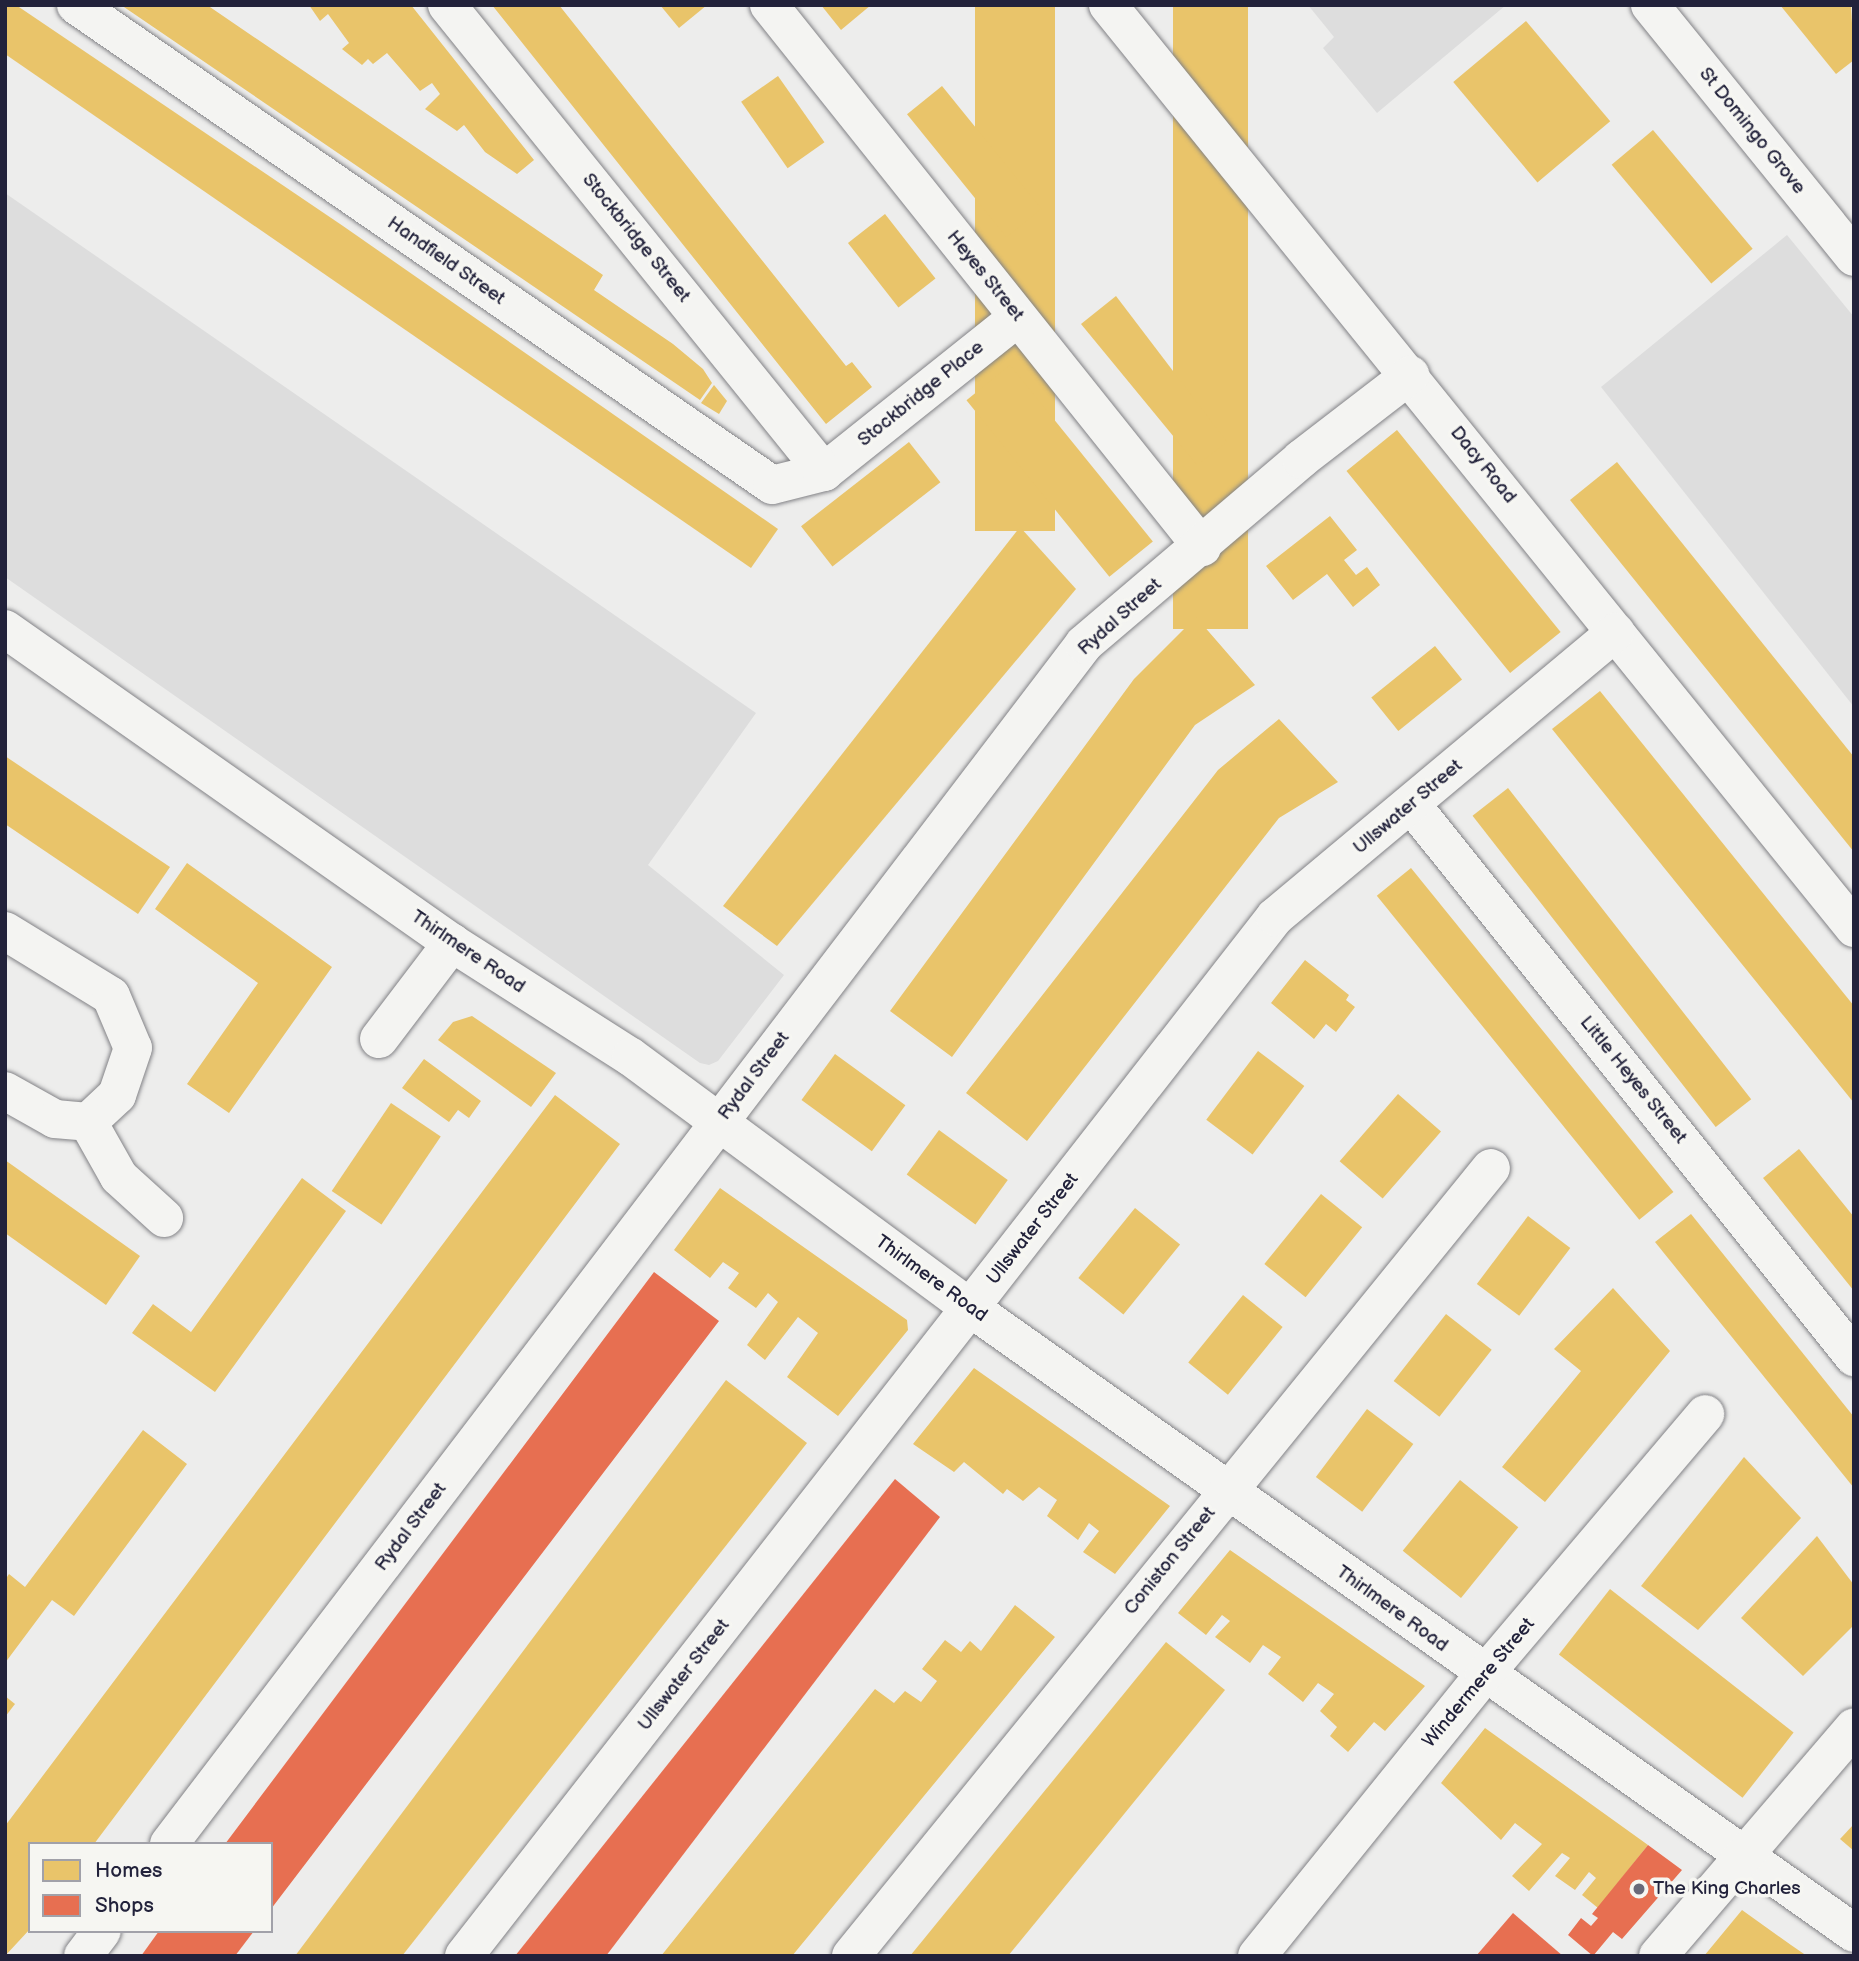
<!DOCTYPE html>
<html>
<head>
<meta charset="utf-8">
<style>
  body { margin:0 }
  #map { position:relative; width:1859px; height:1961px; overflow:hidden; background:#ededec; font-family:"Balsamiq Sans",sans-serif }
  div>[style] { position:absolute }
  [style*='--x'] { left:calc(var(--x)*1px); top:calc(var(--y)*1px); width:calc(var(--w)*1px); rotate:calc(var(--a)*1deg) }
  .built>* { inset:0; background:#ddd }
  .homes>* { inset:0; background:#e9c46a; transform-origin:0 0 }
  .shops>* { inset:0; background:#e76f51 }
  .roads { filter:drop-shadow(0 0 2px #828286) drop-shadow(0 0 2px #828286) }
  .minor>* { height:38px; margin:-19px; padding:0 19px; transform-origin:19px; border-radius:19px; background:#f4f4f2 }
  .dots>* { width:19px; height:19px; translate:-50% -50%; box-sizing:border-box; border:4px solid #f6f6f2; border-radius:50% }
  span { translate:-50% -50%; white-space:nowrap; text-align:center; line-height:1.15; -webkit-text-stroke:7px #f6f6f2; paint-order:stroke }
  .street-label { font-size:19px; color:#22223b }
  .poi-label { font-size:19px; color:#22223b }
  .left { translate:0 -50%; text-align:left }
  .frame { position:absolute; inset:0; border:7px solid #22223b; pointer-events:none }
  .legend { position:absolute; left:28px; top:1842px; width:245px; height:91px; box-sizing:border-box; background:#f6f6f2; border:2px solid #a1a1a9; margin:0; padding:9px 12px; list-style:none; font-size:21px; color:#22223b }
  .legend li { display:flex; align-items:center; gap:14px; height:35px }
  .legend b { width:35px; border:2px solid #a1a1a9 }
</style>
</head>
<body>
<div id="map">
  <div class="built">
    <div style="clip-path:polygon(1308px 5px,1506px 5px,1377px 113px,1323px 48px,1334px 37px)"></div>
    <div style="clip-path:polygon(5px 193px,756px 713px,648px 865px,784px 975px,718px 1061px,709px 1065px,700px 1063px,5px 577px)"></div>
    <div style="clip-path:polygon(1787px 235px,1854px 317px,1854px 707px,1601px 387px)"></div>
  </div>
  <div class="homes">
    <div style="clip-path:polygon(5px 5px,16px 5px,343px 226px,778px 529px,751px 568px,5px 54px)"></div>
    <div style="clip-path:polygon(121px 5px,207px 5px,603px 275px,594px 290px,673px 344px,703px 369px,712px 383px,700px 400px)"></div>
    <div style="clip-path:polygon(309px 5px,411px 5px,534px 160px,517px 174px,485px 152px,464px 125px,457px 131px,425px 109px,440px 94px,432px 83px,420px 91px,387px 53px,373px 64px,368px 59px,362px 65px,342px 49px,349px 43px,328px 14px,320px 21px)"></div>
    <div style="clip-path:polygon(492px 5px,559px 5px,846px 366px,852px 362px,872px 387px,826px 424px)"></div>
    <div style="clip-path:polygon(660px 5px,707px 5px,679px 28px)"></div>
    <div style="clip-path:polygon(821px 5px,871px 5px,841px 30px)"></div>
    <div style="left:975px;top:5px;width:80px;height:526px"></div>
    <div style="left:1173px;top:5px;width:75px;height:624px"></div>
    <div style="clip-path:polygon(1780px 5px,1851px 5px,1854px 60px,1836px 74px)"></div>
    <div style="left:1526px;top:21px;width:131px;height:95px;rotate:50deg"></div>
    <div style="left:778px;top:76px;width:81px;height:45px;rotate:55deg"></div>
    <div style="left:942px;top:86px;width:158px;height:45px;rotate:51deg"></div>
    <div style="left:1653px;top:130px;width:155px;height:54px;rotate:50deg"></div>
    <div style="left:885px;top:214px;width:82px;height:47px;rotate:52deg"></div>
    <div style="clip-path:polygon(1116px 296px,1227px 442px,1197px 465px,1081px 324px)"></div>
    <div style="left:1010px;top:365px;width:227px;height:56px;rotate:51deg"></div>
    <div style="clip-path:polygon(714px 385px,727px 401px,719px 414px,701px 403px)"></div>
    <div style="left:1397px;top:430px;width:260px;height:65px;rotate:51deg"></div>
    <div style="left:909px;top:442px;width:51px;height:137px;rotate:52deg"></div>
    <div style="clip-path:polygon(1617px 462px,1854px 757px,1854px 852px,1570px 500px)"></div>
    <div style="clip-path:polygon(1330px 516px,1357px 550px,1344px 560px,1356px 575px,1367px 567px,1380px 585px,1353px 607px,1327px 574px,1293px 600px,1266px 566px)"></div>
    <div style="clip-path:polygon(1020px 527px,1076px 589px,777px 946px,723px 906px)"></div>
    <div style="clip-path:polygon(1196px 617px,1255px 685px,1195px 725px,952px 1057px,890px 1011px,1134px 679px)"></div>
    <div style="left:1435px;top:646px;width:43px;height:82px;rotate:51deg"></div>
    <div style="clip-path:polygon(1600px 691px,1854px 1006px,1854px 1103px,1552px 729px)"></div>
    <div style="clip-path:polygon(1279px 719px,1338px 782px,1279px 818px,1027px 1141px,966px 1093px,1218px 770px)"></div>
    <div style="clip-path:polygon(5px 756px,170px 867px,138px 914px,5px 824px)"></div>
    <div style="left:1508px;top:788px;width:395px;height:45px;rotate:52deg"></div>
    <div style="clip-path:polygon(187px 863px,332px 967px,229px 1113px,187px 1084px,258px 983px,155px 909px)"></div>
    <div style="left:1411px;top:868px;width:417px;height:44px;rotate:51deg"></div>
    <div style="clip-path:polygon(1305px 960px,1349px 995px,1346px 1000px,1355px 1007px,1336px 1032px,1326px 1024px,1314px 1039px,1271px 1003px)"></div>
    <div style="clip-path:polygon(472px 1016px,556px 1073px,531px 1107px,438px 1040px,453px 1022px)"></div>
    <div style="left:1258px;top:1051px;width:58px;height:86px;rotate:37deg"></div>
    <div style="left:835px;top:1054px;width:87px;height:57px;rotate:36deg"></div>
    <div style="clip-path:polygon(424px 1059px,481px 1101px,469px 1118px,458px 1110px,449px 1122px,402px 1088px)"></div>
    <div style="left:1398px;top:1094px;width:57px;height:89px;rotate:41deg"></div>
    <div style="clip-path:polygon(555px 1095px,620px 1144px,94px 1844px,30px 1844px,30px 1929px,5px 1956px,5px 1826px)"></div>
    <div style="left:391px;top:1103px;width:60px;height:106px;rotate:34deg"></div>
    <div style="left:939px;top:1130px;width:85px;height:55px;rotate:36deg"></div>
    <div style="clip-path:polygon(1799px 1149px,1854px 1217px,1854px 1291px,1763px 1178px)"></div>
    <div style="clip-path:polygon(5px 1160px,140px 1256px,106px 1305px,5px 1233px)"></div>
    <div style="clip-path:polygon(302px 1178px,346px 1211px,215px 1392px,132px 1333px,153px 1304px,191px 1332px)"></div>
    <div style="clip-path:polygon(720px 1188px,907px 1320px,908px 1330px,838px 1416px,787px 1377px,818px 1333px,798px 1317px,765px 1360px,747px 1345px,778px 1302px,768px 1293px,756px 1308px,728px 1288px,739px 1273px,723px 1262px,710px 1278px,674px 1250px)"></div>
    <div style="left:1321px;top:1194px;width:53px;height:90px;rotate:39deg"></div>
    <div style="left:1135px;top:1208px;width:58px;height:90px;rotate:39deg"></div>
    <div style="clip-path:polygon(1691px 1214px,1854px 1417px,1854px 1488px,1655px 1242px)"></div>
    <div style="left:1528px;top:1216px;width:53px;height:85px;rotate:37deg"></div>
    <div style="clip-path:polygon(1613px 1288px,1670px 1351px,1545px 1502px,1502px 1467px,1581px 1371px,1554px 1349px)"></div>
    <div style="left:1243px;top:1295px;width:51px;height:87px;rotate:39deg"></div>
    <div style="left:1446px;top:1314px;width:58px;height:85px;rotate:38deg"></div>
    <div style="clip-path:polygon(974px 1368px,1170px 1506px,1115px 1574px,1083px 1552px,1099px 1531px,1089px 1523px,1078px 1540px,1047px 1516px,1057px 1500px,1039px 1487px,1023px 1501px,1007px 1489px,1003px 1494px,964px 1462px,954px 1472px,913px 1444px)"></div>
    <div style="clip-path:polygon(726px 1380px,807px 1443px,402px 1956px,295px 1956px)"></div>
    <div style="left:1367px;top:1409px;width:58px;height:85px;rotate:37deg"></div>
    <div style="clip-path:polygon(143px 1430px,187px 1464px,74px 1616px,52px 1600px,5px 1663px,5px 1580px,9px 1574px,25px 1587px)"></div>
    <div style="clip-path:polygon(1744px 1457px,1801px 1518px,1698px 1630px,1641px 1586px)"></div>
    <div style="left:1460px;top:1480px;width:75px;height:91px;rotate:39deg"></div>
    <div style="clip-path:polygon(1817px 1536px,1854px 1585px,1854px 1625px,1803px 1676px,1741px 1618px)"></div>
    <div style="clip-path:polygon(1230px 1550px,1425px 1686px,1385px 1731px,1374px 1722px,1348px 1752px,1330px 1736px,1337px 1727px,1320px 1711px,1334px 1694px,1318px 1683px,1303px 1702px,1268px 1674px,1281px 1657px,1263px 1645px,1250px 1663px,1215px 1637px,1230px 1621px,1222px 1615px,1206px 1635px,1178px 1613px)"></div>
    <div style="left:1610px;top:1589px;width:233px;height:83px;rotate:38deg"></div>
    <div style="clip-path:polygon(1015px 1605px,1055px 1637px,792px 1956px,661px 1956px,875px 1689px,894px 1703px,905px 1691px,921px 1702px,937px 1681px,922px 1669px,945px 1640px,961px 1652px,970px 1641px,981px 1651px)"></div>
    <div style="clip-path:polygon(1166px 1642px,1225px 1690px,1103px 1840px,1008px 1956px,910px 1956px)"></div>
    <div style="clip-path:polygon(5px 1696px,15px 1704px,5px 1717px)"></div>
    <div style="clip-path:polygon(1485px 1728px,1648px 1845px,1598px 1908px,1582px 1895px,1596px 1878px,1589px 1872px,1575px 1890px,1555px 1876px,1570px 1858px,1562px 1853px,1529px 1891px,1512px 1876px,1542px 1844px,1515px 1823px,1501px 1840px,1441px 1783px)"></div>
    <div style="clip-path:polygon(1854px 1824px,1854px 1851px,1840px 1839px)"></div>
    <div style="clip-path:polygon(1742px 1910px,1791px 1945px,1807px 1956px,1704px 1956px)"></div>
  </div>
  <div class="shops">
    <div style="clip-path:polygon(654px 1272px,719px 1321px,271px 1909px,271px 1844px,225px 1844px)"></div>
    <div style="clip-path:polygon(895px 1479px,940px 1517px,606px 1956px,515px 1956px)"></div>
    <div style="clip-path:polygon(1648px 1845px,1682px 1870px,1622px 1939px,1613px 1932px,1593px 1956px,1568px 1935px,1581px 1918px,1591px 1926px,1598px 1918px,1592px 1914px)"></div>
    <div style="clip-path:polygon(1513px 1913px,1563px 1956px,1476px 1956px)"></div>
    <div style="clip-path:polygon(159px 1931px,254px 1931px,235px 1956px,141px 1956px)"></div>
  </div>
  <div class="roads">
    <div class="minor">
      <div style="--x:76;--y:5;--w:845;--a:34.59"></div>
      <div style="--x:772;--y:485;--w:54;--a:-14"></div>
      <div style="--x:824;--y:472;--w:248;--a:-38.6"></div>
      <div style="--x:447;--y:5;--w:600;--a:51.09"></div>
      <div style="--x:769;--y:5;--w:694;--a:51.38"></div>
      <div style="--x:1108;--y:5;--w:1187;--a:51.05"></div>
      <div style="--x:1650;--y:5;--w:324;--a:51"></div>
      <div style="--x:5;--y:629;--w:546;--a:35.09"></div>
      <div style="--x:452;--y:943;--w:212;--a:32.5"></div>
      <div style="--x:631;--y:1057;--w:424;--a:36.5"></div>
      <div style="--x:972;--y:1309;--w:1080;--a:35.28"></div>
      <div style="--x:1411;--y:804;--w:709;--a:51.3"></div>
      <div style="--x:5;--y:931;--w:124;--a:31.5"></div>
      <div style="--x:111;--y:996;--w:56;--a:67.1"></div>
      <div style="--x:133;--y:1048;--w:50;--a:108.8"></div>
      <div style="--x:117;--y:1095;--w:40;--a:137"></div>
      <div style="--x:88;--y:1122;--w:63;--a:60.6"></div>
      <div style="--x:119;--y:1177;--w:61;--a:42.3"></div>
      <div style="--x:379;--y:1039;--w:121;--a:-52.8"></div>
      <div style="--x:5;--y:1091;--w:57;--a:29.2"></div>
      <div style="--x:55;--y:1119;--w:33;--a:5"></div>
      <div style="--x:169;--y:1844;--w:1509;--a:-52.67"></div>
      <div style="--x:1084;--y:644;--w:285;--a:-40.4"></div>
      <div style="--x:1301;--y:459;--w:138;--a:-37.6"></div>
      <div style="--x:83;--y:1956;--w:31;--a:-53"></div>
      <div style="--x:464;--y:1956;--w:1318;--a:-52.03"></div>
      <div style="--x:1275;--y:917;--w:444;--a:-39.9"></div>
      <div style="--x:851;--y:1956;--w:1015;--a:-50.92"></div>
      <div style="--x:1257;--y:1956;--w:361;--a:-51.1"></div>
      <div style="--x:1484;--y:1675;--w:342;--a:-49.7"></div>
      <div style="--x:1658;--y:1956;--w:301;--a:-49.4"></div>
    </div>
  </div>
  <div class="dots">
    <div style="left:1639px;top:1889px;background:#696979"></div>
  </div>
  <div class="street-label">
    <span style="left:1752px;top:131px;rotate:51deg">St Domingo Grove</span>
    <span style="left:636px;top:238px;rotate:51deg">Stockbridge Street</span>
    <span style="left:446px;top:261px;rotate:35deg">Handfield Street</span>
    <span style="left:985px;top:276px;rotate:51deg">Heyes Street</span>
    <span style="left:921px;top:394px;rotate:-39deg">Stockbridge Place</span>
    <span style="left:1483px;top:465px;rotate:51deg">Dacy Road</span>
    <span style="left:1120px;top:617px;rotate:-42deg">Rydal Street</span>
    <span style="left:1408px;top:807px;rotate:-40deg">Ullswater Street</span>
    <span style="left:468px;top:952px;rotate:34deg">Thirlmere Road</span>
    <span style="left:754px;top:1076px;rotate:-53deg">Rydal Street</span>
    <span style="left:1633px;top:1080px;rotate:51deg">Little Heyes Street</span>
    <span style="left:1033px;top:1229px;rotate:-52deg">Ullswater Street</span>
    <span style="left:931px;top:1279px;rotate:36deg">Thirlmere Road</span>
    <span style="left:411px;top:1527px;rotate:-53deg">Rydal Street</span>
    <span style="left:1170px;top:1561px;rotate:-51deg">Coniston Street</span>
    <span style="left:1392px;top:1609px;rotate:36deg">Thirlmere Road</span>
    <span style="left:684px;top:1675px;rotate:-52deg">Ullswater Street</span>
    <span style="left:1479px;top:1683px;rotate:-50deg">Windermere Street</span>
  </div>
  <div class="poi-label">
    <span class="left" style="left:1653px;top:1889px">The King Charles</span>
  </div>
  <div class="frame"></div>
  <ul class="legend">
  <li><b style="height:19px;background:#e9c46a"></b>Homes</li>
  <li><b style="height:19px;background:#e76f51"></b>Shops</li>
  </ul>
</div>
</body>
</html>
